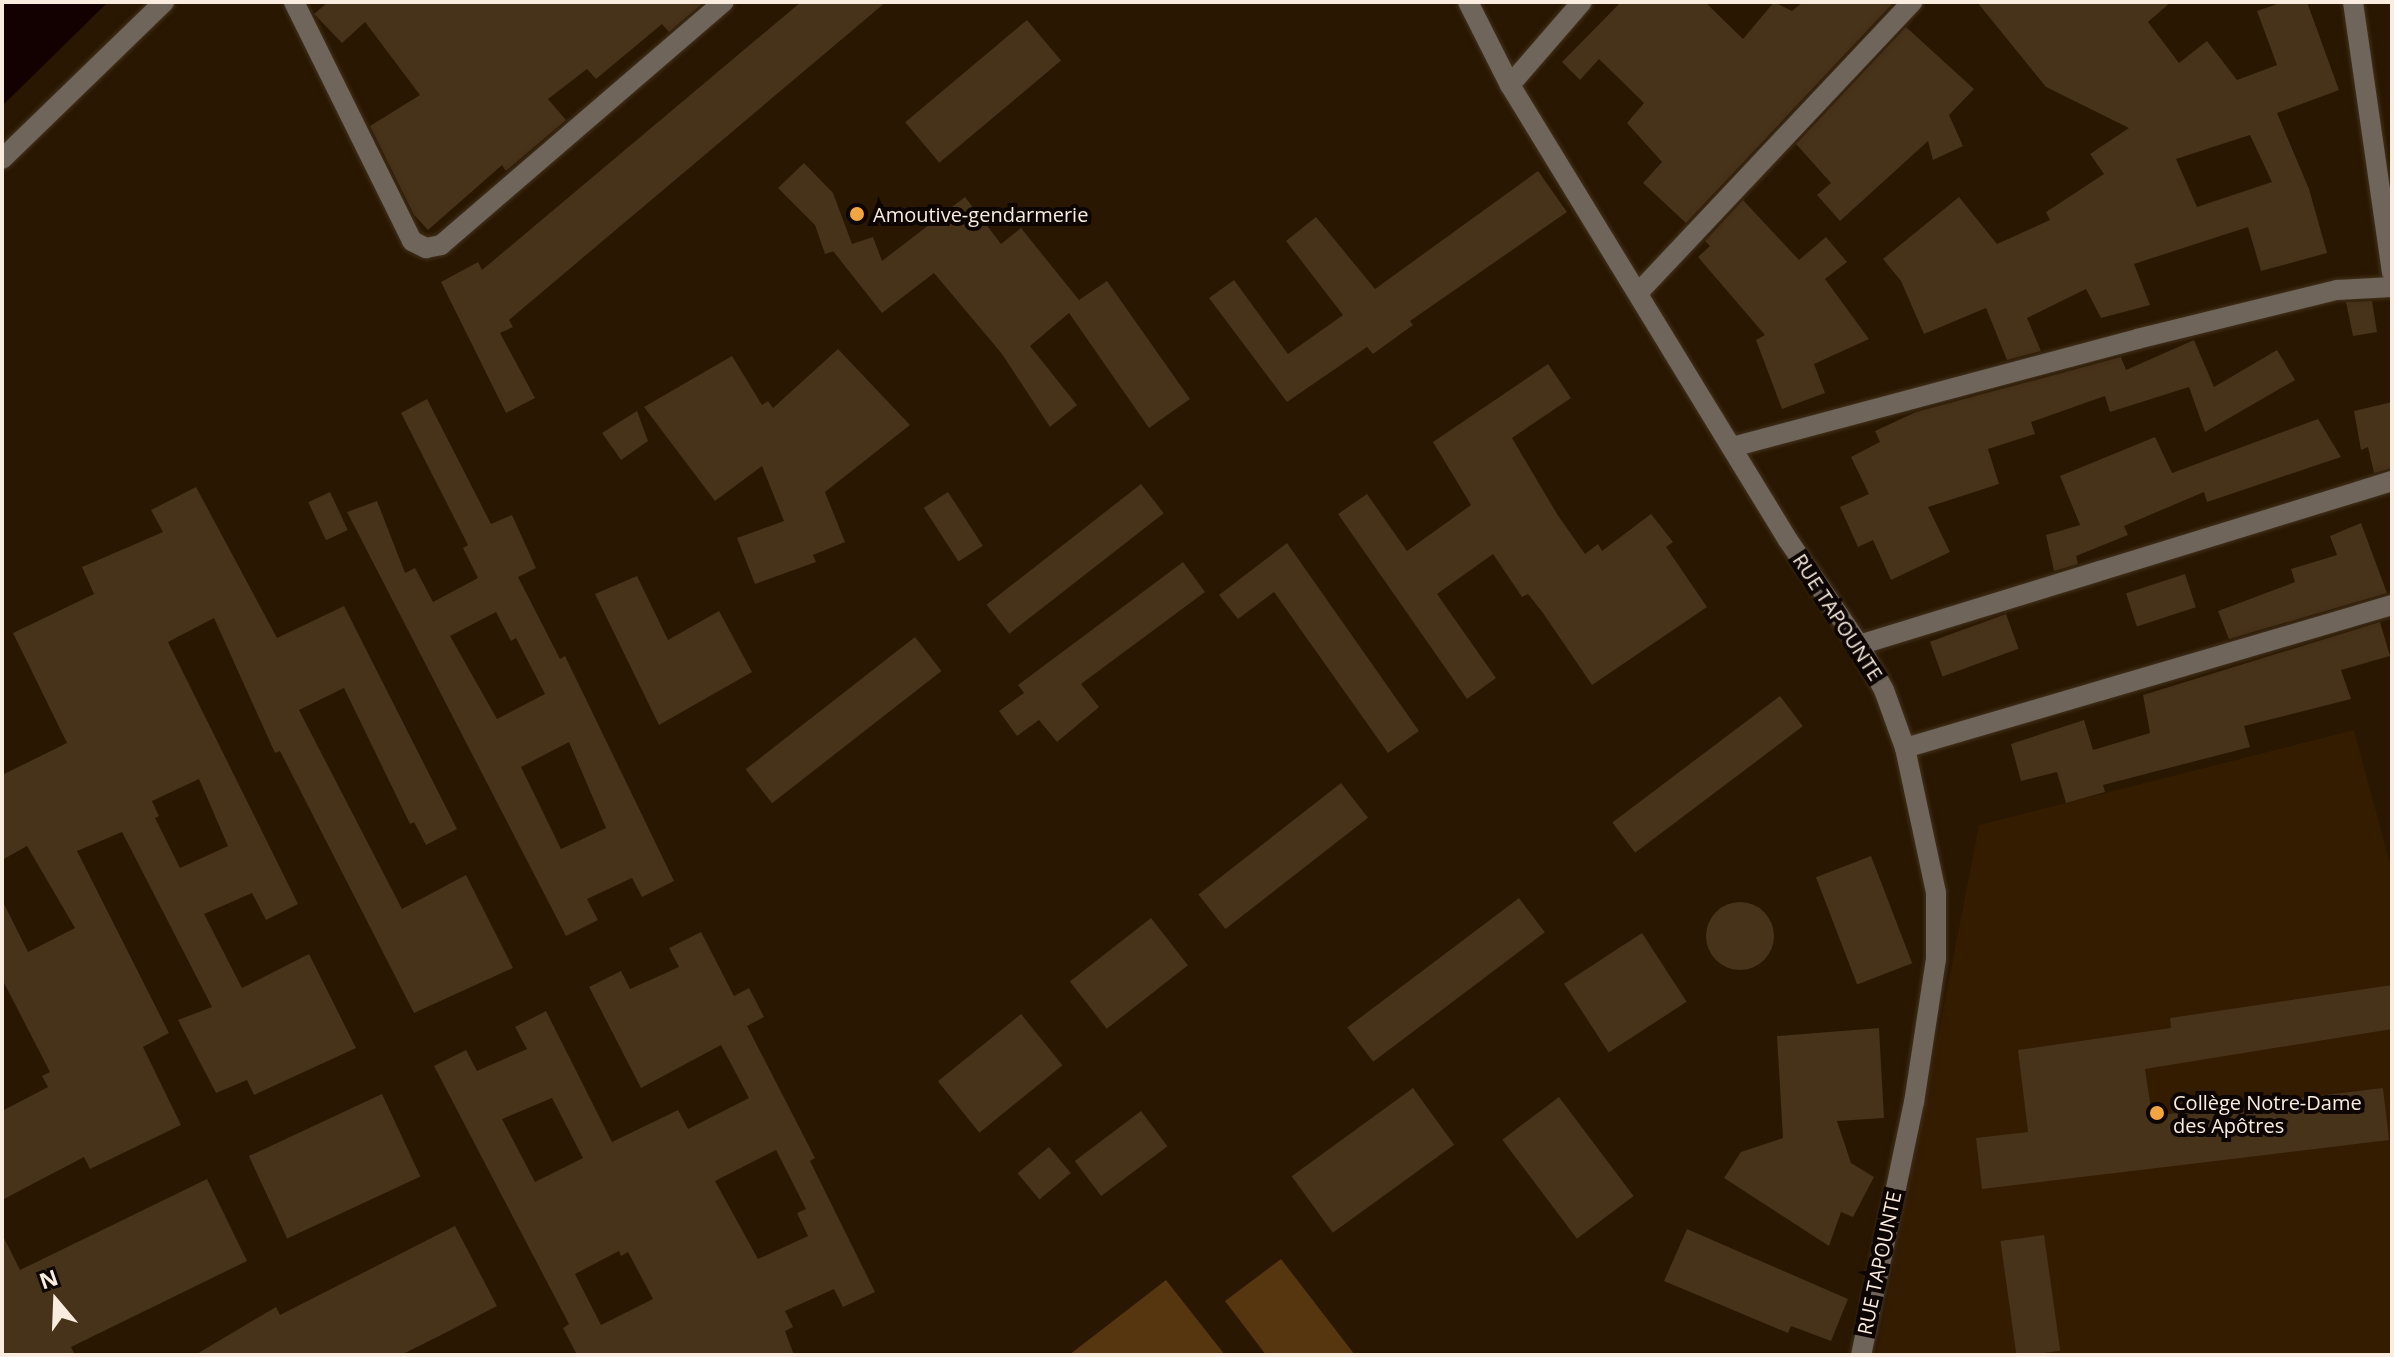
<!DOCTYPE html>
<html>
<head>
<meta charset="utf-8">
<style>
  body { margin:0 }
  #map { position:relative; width:2394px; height:1357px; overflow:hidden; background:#291701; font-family:"Open Sans",sans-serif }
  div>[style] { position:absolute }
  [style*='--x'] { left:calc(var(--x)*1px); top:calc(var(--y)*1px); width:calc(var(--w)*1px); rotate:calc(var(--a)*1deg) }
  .built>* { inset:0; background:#331c00 }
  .green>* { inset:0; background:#55360e }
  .water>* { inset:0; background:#130000 }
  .building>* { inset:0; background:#47321a; transform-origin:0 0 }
  .round { border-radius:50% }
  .roads { filter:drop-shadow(0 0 2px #42311c) drop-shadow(0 0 2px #42311c) }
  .minor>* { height:20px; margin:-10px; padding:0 10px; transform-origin:10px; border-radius:10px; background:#6f655a }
  .dots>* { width:22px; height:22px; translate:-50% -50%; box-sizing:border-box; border:4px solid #0c0501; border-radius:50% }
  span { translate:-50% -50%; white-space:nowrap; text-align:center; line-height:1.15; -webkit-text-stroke:8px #0c0501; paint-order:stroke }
  .poi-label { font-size:20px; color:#faeddf }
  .left { translate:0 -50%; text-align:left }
  .street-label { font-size:20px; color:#faeddf }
  .frame { position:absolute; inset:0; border:4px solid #faeddf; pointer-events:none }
  .north { position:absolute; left:16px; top:1261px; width:80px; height:80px; -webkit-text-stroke:6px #0c0501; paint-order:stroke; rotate:341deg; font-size:22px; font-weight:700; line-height:32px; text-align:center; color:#faeddf }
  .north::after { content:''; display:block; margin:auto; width:28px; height:36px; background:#faeddf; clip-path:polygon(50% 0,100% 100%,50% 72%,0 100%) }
</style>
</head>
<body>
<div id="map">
  <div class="built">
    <div style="clip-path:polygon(2354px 730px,2392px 871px,2392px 1355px,1876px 1355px,1979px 825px)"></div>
  </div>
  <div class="green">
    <div style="clip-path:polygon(1281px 1259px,1355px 1355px,1266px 1355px,1225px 1301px)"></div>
    <div style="clip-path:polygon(1166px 1280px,1225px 1355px,1069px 1355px)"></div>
  </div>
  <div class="water">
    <div style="clip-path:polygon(2px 2px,108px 2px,2px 106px)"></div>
  </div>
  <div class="building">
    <div style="clip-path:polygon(328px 2px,704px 2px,669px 32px,662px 24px,596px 79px,587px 69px,548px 99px,566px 120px,506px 171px,502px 165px,428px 230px,414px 215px,370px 126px,420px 95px,365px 22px,342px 43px,314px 14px)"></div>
    <div style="clip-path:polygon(801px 2px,886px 2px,509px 320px,513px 327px,500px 333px,535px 398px,506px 413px,441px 282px,478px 262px,482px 270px)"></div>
    <div style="clip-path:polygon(1621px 2px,1705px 2px,1743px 39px,1774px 2px,1792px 11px,1803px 2px,1894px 2px,1686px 223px,1643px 183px,1662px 162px,1627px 123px,1644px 103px,1599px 59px,1580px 80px,1562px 62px)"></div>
    <div style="clip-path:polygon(evenodd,1977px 2px,2171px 2px,2148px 22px,2179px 63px,2207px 41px,2237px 80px,2277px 65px,2257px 11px,2283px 2px,2307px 2px,2339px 90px,2277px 113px,2309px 189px,2327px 253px,2261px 271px,2248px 227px,2134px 264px,2150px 305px,2101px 318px,2086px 289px,2027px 318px,2041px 351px,2007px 360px,1986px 308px,1924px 334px,1901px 281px,1883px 259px,1959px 197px,1997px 244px,2050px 220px,2046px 212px,2104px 174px,2090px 154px,2129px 128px,2046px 87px,1977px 2px,2250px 135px,2272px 182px,2197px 207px,2176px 159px,2250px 135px)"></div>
    <div style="left:1027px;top:20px;width:53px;height:159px;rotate:50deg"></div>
    <div style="clip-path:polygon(1906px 27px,1974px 89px,1949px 115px,1963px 146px,1933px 160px,1928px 141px,1840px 221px,1817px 195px,1831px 183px,1796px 144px)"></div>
    <div style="clip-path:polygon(804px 163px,833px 193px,852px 244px,873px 237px,882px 261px,965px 197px,1001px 244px,1021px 228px,1079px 300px,1107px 281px,1190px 399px,1149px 428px,1069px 313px,1030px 346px,1077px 405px,1050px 427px,1002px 354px,934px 273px,882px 313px,833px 251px,846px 247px,825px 254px,815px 225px,778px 188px)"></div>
    <div style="clip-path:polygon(1538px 171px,1567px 212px,1410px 321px,1413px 325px,1373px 354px,1367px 347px,1287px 402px,1209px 298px,1234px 280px,1288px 354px,1343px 315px,1286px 241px,1316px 217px,1375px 289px)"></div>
    <div style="clip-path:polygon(1743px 200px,1799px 260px,1826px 237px,1847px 262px,1825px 279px,1869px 339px,1814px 364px,1825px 393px,1782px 409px,1756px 340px,1765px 335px,1698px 257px,1710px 246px,1705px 241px)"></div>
    <div style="clip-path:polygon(2372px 301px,2377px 332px,2353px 336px,2346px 302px)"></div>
    <div style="clip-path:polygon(2194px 340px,2214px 387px,2277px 350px,2295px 380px,2205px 432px,2189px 387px,2110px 412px,2105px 396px,2031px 422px,2035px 434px,1988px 449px,1999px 484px,1928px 507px,1950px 552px,1891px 580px,1873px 540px,1858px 547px,1840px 507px,1869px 494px,1851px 457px,1880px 442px,1875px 431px,1916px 412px,2121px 357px,2126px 370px)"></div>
    <div style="clip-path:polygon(838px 349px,910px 425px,825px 492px,845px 542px,813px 555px,816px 562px,755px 584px,737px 538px,784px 521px,762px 466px,715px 501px,644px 407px,732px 356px,762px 405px,768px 401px,773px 408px)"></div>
    <div style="clip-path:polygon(1548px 364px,1571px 398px,1512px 438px,1557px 514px,1585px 554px,1598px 544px,1602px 551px,1651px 514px,1673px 542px,1666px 547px,1707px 607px,1592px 685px,1543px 613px,1528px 594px,1522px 597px,1493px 554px,1437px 594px,1496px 678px,1467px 699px,1338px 514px,1367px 494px,1407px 551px,1471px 505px,1433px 442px)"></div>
    <div style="clip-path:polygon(evenodd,427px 399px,491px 524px,512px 515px,536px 568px,518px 577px,560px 659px,565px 656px,674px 881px,642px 897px,632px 878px,587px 899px,598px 920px,566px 936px,347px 512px,377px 501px,405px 573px,415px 568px,433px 602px,478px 578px,463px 548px,468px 545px,401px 413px,427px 399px,496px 612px,511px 641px,516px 638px,545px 694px,497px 719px,450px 636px,496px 612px,427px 399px,569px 742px,606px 828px,561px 849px,521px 767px,569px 742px)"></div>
    <div style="clip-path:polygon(2392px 402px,2392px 468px,2374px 473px,2368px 447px,2361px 450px,2354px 411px)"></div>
    <div style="clip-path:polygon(637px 411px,648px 441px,621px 460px,602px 433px)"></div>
    <div style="clip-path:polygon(2318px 419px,2341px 457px,2207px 502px,2204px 492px,2124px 526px,2128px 535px,2076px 556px,2078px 564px,2054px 571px,2046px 535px,2080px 525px,2060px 476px,2155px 437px,2172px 473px)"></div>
    <div style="left:1141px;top:484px;width:37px;height:196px;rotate:52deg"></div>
    <div style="clip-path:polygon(evenodd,196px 487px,277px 638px,344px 606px,457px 829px,426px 845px,414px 822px,410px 824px,344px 688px,299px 710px,402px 909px,466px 875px,513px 968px,414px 1013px,280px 751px,275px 753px,214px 618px,168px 642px,298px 904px,266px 920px,252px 893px,204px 914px,242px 988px,309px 954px,356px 1048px,254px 1095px,247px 1080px,216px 1093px,178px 1020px,212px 1007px,122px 832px,77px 851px,169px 1033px,143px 1047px,181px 1125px,90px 1169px,84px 1157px,2px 1200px,2px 1111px,48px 1087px,42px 1076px,50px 1072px,2px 979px,2px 900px,28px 952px,75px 928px,27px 846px,2px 860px,2px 775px,67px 743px,13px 633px,94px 594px,82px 567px,163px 532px,151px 510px,196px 487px,199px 779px,228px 846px,180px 868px,155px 818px,159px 816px,152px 801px,199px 779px)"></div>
    <div style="left:330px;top:492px;width:42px;height:24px;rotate:65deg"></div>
    <div style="left:948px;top:492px;width:64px;height:29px;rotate:57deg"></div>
    <div style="clip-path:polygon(2361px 523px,2387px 593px,2229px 639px,2218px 611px,2295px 582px,2291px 569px,2337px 555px,2330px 536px)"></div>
    <div style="clip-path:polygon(1287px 543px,1419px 731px,1388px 753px,1274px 592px,1238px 619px,1219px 595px)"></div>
    <div style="clip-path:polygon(1183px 562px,1205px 592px,1081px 684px,1099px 707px,1057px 742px,1039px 720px,1017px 736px,999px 711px,1024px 693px,1018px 685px)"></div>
    <div style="left:2185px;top:574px;width:35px;height:62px;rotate:72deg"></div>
    <div style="clip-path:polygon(637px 576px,668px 640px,719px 611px,752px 672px,659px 725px,595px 594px)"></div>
    <div style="left:2006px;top:614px;width:37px;height:81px;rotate:70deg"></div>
    <div style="clip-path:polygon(2380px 622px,2390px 656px,2341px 670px,2351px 699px,2244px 726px,2250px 747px,2103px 785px,2105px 792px,2066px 803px,2057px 772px,2021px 781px,2011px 744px,2084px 720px,2093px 750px,2150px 733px,2143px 695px)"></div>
    <div style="left:915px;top:637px;width:43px;height:215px;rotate:52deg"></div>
    <div style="left:1780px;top:696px;width:38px;height:210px;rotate:53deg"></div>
    <div style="left:1341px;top:783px;width:44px;height:181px;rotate:52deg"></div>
    <div style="left:1871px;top:856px;width:115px;height:59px;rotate:69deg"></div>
    <div style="left:1519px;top:898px;width:43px;height:215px;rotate:53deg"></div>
    <div class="round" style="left:1706px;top:902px;width:68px;height:68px"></div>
    <div style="left:1151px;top:918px;width:60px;height:103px;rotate:52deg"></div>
    <div style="clip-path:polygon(evenodd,701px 932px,734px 996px,749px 988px,764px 1017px,747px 1026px,815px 1158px,810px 1161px,875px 1292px,843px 1307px,834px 1289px,785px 1311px,793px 1327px,785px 1331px,794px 1355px,577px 1355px,563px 1328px,569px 1324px,434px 1066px,466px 1050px,477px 1071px,527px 1049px,515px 1027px,546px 1011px,612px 1142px,678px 1110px,688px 1129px,749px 1098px,721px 1045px,641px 1088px,589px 987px,621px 971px,630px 989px,679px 967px,669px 948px,701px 932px,552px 1098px,583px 1158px,535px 1182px,502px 1119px,552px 1098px,701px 932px,776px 1150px,806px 1209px,797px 1213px,808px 1236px,758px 1259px,715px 1181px,776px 1150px,701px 932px,619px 1251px,621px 1256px,628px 1252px,653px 1299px,601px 1325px,575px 1274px,619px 1251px)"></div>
    <div style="left:1642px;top:933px;width:82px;height:93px;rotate:57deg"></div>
    <div style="clip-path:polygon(2392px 985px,2392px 1029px,2145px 1069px,2152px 1116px,2383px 1088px,2389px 1140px,1982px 1189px,1976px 1138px,2028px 1132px,2018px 1050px,2171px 1028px,2170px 1018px)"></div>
    <div style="left:1021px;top:1014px;width:66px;height:107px;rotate:51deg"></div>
    <div style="clip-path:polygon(1879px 1028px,1884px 1118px,1837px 1121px,1851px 1163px,1874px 1177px,1853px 1217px,1841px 1212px,1829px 1246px,1724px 1178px,1741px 1152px,1783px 1138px,1777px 1036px)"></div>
    <div style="left:1413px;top:1088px;width:70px;height:150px;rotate:54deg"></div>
    <div style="left:382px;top:1094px;width:91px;height:147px;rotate:65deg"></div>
    <div style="left:1559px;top:1097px;width:124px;height:71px;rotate:53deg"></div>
    <div style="left:1141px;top:1111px;width:44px;height:83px;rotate:53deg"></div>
    <div style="left:1049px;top:1147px;width:34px;height:41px;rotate:50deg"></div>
    <div style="clip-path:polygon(207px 1179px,247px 1261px,71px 1347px,75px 1355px,2px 1355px,2px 1234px,20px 1270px)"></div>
    <div style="clip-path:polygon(455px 1226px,497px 1306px,445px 1333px,401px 1355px,195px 1355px,276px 1307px,280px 1315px)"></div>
    <div style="clip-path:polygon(1687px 1229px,1848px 1299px,1831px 1341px,1791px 1326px,1788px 1333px,1664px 1281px)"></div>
    <div style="left:2044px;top:1235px;width:117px;height:44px;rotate:82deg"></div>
  </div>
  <div class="roads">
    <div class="minor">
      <div style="--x:294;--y:2;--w:267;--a:63.7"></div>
      <div style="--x:412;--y:241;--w:16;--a:27"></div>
      <div style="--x:426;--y:248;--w:15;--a:-11"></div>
      <div style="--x:441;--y:245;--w:373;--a:-40.7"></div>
      <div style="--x:1468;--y:2;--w:93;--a:63.2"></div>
      <div style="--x:1510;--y:85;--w:533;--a:58.58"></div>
      <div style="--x:1788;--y:540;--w:127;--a:55.9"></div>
      <div style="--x:1859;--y:645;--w:51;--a:60.9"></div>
      <div style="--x:1884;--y:690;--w:62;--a:70.1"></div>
      <div style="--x:1905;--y:748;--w:147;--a:77.9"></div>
      <div style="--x:1936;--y:892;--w:67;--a:90"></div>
      <div style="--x:1936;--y:959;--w:145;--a:98.7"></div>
      <div style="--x:1914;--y:1102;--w:258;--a:101.8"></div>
      <div style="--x:2353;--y:2;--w:274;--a:81.8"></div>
      <div style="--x:1510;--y:85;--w:110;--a:-49.1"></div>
      <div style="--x:2;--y:159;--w:226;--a:-44.1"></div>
      <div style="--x:1638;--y:293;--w:400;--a:-46.7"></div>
      <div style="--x:1732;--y:447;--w:419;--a:-14.9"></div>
      <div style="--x:2137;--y:339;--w:206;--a:-13.8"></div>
      <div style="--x:2337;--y:290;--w:55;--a:-3.1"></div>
      <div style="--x:1859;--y:645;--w:558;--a:-17.1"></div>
      <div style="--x:1905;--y:748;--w:508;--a:-16.36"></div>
    </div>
  </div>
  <div class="dots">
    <div style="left:857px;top:214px;background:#f3a542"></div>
    <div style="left:2157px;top:1113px;background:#f3a542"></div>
  </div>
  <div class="poi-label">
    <span class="left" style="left:873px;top:214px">Amoutive-gendarmerie</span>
    <span class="left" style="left:2173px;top:1114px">Collège Notre-Dame<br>des Apôtres</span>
  </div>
  <div class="street-label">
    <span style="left:1838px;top:617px;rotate:57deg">RUE TAPOUNTE</span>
    <span style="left:1879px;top:1263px;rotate:-78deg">RUE TAPOUNTE</span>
  </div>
  <div class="frame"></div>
  <div class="north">N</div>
</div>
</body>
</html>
